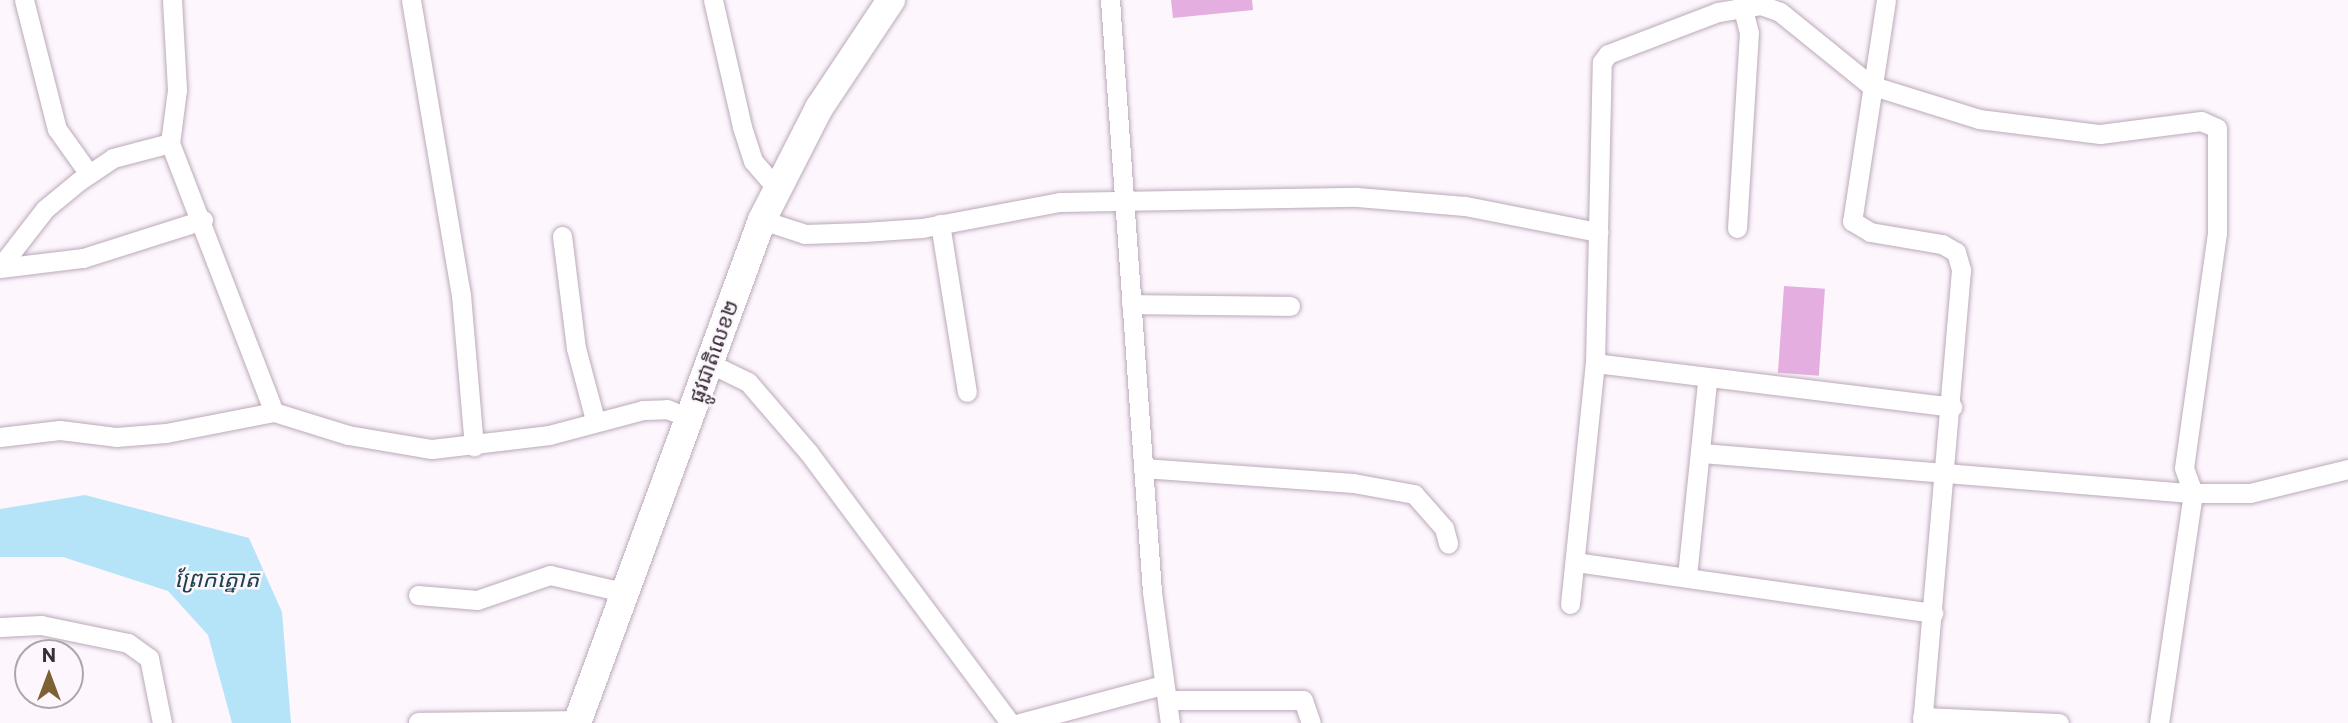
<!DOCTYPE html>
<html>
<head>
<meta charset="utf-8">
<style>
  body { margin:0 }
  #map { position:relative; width:2348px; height:723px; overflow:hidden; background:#fdf6fd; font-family:Commissioner,"Noto Sans Khmer",sans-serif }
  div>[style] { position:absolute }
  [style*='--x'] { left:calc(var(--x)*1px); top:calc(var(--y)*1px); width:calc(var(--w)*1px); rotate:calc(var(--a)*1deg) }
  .water>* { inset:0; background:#b5e4f8 }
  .building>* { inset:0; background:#e5aee0; transform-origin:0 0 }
  .roads { filter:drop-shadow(0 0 2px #bba9b9) drop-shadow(0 0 2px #bba9b9) }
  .minor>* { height:19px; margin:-9.5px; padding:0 9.5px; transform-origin:9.5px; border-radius:9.5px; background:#fff }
  .highway>* { height:28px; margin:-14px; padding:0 14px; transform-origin:14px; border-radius:14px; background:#fff }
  span { translate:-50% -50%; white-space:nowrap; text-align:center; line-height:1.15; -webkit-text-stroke:5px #fdf6fd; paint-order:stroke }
  .street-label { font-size:21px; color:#362f36 }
  .water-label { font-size:23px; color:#1e4452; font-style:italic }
  .north { position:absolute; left:14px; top:639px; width:70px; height:70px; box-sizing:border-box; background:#fdf6fd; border:2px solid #ada6ad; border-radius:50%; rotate:0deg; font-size:19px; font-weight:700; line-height:28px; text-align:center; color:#362f36 }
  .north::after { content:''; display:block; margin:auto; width:24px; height:32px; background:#7d6034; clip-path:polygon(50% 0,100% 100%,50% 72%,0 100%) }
</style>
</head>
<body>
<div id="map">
  <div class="water">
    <div style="clip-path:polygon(85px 495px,249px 538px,282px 612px,291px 723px,232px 723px,208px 635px,168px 591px,63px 557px,0 557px,0 509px)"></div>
  </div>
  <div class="building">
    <div style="clip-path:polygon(1171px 0,1252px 0,1253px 10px,1173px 18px)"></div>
    <div style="left:1784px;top:286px;width:41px;height:87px;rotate:4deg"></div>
  </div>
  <div class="roads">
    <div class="minor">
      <div style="--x:24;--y:0;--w:133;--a:75.7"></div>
      <div style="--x:57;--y:129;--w:55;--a:54.6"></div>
      <div style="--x:172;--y:0;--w:90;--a:86.8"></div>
      <div style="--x:177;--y:90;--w:53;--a:97.5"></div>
      <div style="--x:170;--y:143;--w:288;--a:68.9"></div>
      <div style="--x:411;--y:0;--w:299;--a:80.4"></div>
      <div style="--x:461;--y:295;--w:152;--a:85.1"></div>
      <div style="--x:713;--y:0;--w:130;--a:77.1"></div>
      <div style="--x:742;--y:127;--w:36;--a:72"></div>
      <div style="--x:753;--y:161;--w:37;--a:49"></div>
      <div style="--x:1110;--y:0;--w:593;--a:85.94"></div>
      <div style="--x:1152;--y:592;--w:132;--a:82.2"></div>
      <div style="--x:1886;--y:0;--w:224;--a:98.7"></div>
      <div style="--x:1852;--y:221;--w:21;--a:31"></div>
      <div style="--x:1870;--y:232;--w:73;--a:9.5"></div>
      <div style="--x:1942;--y:244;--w:16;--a:30"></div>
      <div style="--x:1956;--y:252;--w:19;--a:74"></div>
      <div style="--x:1961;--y:270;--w:455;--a:94.9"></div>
      <div style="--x:762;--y:220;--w:45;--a:18"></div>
      <div style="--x:805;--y:234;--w:59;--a:-1.9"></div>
      <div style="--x:864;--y:232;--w:58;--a:-3.9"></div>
      <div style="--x:922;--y:228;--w:140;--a:-10.7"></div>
      <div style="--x:1060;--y:202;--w:297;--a:-1"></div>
      <div style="--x:1357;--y:197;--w:108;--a:4.8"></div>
      <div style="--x:1465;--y:206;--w:136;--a:11.1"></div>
      <div style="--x:940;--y:224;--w:170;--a:80.9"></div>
      <div style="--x:1737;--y:228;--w:195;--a:-86.5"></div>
      <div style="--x:1749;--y:33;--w:30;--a:-104"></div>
      <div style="--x:562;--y:236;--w:113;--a:82.9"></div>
      <div style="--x:576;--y:348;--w:74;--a:75.2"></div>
      <div style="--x:0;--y:267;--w:73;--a:-52.2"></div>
      <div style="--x:45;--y:209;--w:44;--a:-39.5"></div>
      <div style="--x:79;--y:181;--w:41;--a:-34.1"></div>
      <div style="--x:113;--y:158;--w:59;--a:-14.7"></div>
      <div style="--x:0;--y:268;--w:84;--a:-6.9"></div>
      <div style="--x:83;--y:258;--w:126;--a:-17.6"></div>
      <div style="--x:1131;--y:304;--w:159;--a:0.7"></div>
      <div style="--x:709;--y:363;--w:43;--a:26"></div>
      <div style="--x:748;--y:382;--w:94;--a:49.3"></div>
      <div style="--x:809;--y:453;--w:337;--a:53.3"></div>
      <div style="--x:1595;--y:363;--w:360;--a:7"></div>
      <div style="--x:0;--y:437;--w:60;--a:-6.7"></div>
      <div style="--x:60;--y:430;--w:56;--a:7.1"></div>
      <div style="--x:116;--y:437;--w:50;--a:-4.6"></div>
      <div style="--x:166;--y:433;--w:110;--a:-11"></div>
      <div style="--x:274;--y:412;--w:77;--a:17.3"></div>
      <div style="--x:348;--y:435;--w:85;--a:9.5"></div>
      <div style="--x:432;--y:449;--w:118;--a:-6.8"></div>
      <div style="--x:549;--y:435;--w:97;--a:-14.9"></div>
      <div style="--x:643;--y:410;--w:24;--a:-2"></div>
      <div style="--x:667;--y:409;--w:24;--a:22"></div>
      <div style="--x:1702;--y:453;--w:493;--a:4.7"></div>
      <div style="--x:2193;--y:493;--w:57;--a:0"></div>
      <div style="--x:2250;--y:493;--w:101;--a:-13.8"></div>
      <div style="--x:1143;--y:468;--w:211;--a:4.1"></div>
      <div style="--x:1353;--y:483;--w:62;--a:10.2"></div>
      <div style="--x:1414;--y:494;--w:45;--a:48.6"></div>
      <div style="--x:1444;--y:528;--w:16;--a:75"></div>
      <div style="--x:1575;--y:562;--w:362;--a:8.1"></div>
      <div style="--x:1687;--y:576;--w:195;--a:-84.1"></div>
      <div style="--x:418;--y:595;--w:59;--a:4.8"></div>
      <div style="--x:477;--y:600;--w:77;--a:-18.9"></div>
      <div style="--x:550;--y:575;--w:79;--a:13.2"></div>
      <div style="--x:1570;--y:604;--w:242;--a:-84.1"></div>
      <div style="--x:1595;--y:363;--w:301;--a:-88.7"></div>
      <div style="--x:1602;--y:62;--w:10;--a:-53"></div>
      <div style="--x:1608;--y:54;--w:118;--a:-20.9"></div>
      <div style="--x:1718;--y:12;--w:44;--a:-9.2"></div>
      <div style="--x:1761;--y:5;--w:20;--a:20"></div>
      <div style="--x:1780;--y:12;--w:116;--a:39"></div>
      <div style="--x:1870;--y:85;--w:114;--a:17.3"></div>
      <div style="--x:1979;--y:119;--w:122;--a:7.1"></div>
      <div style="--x:2100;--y:134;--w:102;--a:-7.3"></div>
      <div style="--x:2201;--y:121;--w:17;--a:24"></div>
      <div style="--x:2217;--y:128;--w:105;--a:90"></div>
      <div style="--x:2217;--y:233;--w:237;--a:98"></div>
      <div style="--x:2184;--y:468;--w:27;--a:70"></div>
      <div style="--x:2193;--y:493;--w:232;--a:98.4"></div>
      <div style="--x:0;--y:627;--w:41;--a:-2.8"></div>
      <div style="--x:41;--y:625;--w:89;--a:11.7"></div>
      <div style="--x:128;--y:643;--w:26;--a:36"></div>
      <div style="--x:149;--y:658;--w:66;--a:78.7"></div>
      <div style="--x:1167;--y:700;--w:136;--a:0"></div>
      <div style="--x:1303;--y:700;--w:24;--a:71"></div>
      <div style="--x:1922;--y:717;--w:137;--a:2.5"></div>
      <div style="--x:418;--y:722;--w:160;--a:-0.7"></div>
      <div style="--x:1020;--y:723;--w:148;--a:-14.9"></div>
    </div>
    <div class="highway">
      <div style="--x:577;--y:723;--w:536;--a:-69.81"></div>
      <div style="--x:762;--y:220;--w:126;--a:-63"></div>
      <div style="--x:819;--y:108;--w:130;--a:-56.3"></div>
    </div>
  </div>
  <div class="street-label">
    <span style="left:713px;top:351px;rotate:-70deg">ផ្លូវជាតិលេខ២</span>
  </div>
  <div class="water-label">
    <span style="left:217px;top:578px">ព្រែកត្នោត</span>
  </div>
  <div class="north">N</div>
</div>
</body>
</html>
